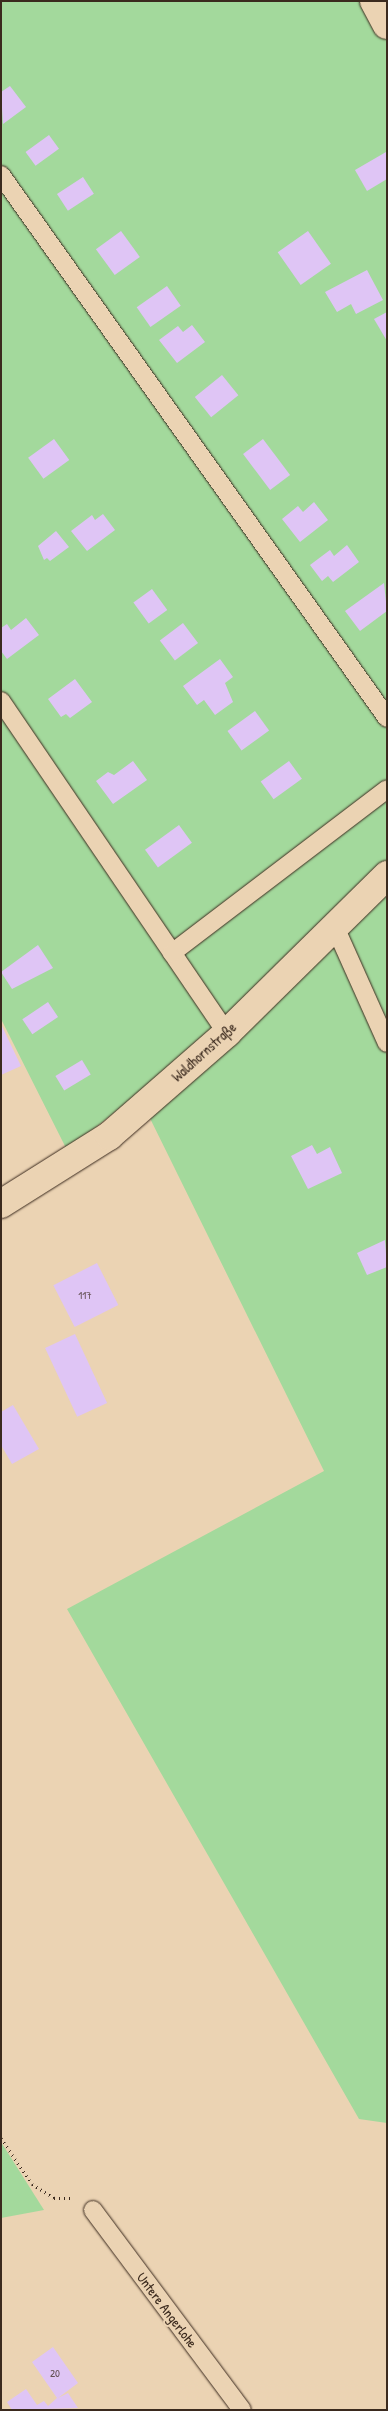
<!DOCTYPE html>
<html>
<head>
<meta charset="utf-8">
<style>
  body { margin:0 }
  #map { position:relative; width:388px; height:2411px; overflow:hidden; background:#ebd3b3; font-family:"Patrick Hand",sans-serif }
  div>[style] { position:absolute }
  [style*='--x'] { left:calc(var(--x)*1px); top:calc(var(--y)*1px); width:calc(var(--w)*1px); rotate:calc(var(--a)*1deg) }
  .green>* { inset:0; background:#a3d99c }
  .building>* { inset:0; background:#dfc5f5; transform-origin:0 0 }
  .path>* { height:3px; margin-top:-1.5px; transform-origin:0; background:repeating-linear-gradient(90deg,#3b2a1e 0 1px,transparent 0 5px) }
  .roads { filter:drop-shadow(0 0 1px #3b2a1e) drop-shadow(0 0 1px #3b2a1e) }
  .service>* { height:18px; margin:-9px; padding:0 9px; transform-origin:9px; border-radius:9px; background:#ebd3b3 }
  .minor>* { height:28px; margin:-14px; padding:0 14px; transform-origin:14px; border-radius:14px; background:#ebd3b3 }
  span { translate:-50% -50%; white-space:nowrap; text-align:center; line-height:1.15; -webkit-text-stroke:4px #ebd3b3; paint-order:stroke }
  .number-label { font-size:11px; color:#645154 }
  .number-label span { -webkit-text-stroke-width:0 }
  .street-label { font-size:14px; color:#3b2a1e }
  .frame { position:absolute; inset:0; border:2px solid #3b2a1e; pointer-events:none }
</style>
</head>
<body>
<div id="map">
  <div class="green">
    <div style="clip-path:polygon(1px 1px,387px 1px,387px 2123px,359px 2119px,67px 1609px,324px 1471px,138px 1094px,67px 1150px,1px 1019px)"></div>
    <div style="clip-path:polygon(1px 2142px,44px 2210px,1px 2218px)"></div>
  </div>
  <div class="building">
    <div style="clip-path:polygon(10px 86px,26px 107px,3px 124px,1px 92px)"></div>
    <div style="left:49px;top:135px;width:17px;height:29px;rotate:54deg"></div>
    <div style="clip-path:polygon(386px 152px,387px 179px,367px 191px,355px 170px)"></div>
    <div style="left:83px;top:177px;width:20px;height:31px;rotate:57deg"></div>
    <div style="left:121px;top:231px;width:32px;height:31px;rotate:54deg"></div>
    <div style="left:308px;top:231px;width:40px;height:37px;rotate:55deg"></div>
    <div style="clip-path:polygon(367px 270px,383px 300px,356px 314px,351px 304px,337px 312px,325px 292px)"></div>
    <div style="left:167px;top:286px;width:24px;height:37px;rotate:55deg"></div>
    <div style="clip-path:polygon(387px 312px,387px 341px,374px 319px)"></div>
    <div style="clip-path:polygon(192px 325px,205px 342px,177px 363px,159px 340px,178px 326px,183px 332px)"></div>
    <div style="left:222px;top:375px;width:26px;height:35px;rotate:51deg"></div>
    <div style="left:54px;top:439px;width:26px;height:32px;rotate:54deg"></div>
    <div style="left:263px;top:439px;width:45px;height:25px;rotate:53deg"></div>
    <div style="clip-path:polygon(314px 502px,328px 520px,300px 542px,282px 519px,298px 506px,303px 512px)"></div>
    <div style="clip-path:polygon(103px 514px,115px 530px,87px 551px,71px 531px,92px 515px,95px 520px)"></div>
    <div style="clip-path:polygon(56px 531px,69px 547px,50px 561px,47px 558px,44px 560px,38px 546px)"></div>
    <div style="clip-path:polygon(347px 545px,359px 562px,333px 582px,328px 576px,322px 581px,310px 565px,330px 550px,334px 556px)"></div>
    <div style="clip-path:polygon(384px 583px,387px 611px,360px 631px,345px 611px)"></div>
    <div style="left:152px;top:589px;width:26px;height:23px;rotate:54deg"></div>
    <div style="clip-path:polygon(26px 618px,39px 635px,7px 659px,1px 651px,1px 628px,7px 624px,11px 630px)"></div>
    <div style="left:183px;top:623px;width:25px;height:29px;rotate:53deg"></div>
    <div style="clip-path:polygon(220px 659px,233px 677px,225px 683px,233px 702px,215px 715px,204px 700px,197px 705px,183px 686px)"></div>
    <div style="clip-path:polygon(75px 679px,92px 702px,70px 718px,66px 714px,61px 717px,48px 699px)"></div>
    <div style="left:255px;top:711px;width:24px;height:34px;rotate:54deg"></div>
    <div style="clip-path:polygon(133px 761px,147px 780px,113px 804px,96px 781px,108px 772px,114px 775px)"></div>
    <div style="left:289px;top:761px;width:22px;height:35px;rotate:54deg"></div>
    <div style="left:179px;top:825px;width:22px;height:42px;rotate:54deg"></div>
    <div style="clip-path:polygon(38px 945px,53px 968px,12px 989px,1px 972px)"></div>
    <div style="left:48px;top:1002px;width:18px;height:31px;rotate:56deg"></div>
    <div style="clip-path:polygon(1px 1024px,21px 1066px,1px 1075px)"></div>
    <div style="left:82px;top:1060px;width:17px;height:31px;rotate:59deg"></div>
    <div style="clip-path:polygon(312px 1145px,317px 1154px,330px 1147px,342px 1173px,308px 1189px,291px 1156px)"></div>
    <div style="clip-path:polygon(385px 1240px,387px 1267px,367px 1275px,357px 1253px)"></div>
    <div style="left:97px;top:1263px;width:47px;height:49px;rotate:63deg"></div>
    <div style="left:75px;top:1334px;width:76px;height:33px;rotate:65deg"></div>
    <div style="clip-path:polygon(13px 1405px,39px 1449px,12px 1464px,1px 1445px,1px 1412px)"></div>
    <div style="clip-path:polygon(53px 2347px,78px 2383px,58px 2398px,68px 2393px,78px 2408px,12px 2410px,7px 2402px,26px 2389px,37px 2405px,44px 2401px,48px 2406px,57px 2398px,32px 2362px)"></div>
  </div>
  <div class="path">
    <div style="--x:1;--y:2138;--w:55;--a:56"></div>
    <div style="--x:32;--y:2184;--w:26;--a:32"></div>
    <div style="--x:54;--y:2198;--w:17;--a:0"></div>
  </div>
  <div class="roads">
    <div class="service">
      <div style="--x:1;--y:175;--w:666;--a:54.59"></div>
      <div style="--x:1;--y:701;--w:402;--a:55.8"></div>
      <div style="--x:335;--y:927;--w:127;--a:65.9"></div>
      <div style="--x:172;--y:953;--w:270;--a:-37.3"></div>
      <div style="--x:93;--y:2210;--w:249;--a:53.3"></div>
    </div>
    <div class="minor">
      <div style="--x:374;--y:1;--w:27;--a:62"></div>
      <div style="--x:1;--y:1204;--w:128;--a:-32.2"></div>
      <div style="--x:109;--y:1136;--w:157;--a:-41.1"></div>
      <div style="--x:227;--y:1033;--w:225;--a:-44.6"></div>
    </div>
  </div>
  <div class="number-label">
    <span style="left:85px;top:1295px">117</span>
    <span style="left:55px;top:2373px">20</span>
  </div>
  <div class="street-label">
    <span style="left:204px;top:1052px;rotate:-42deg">Waldhornstraße</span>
    <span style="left:167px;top:2310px;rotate:53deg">Untere Angerlohe</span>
  </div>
  <div class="frame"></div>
</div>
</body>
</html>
